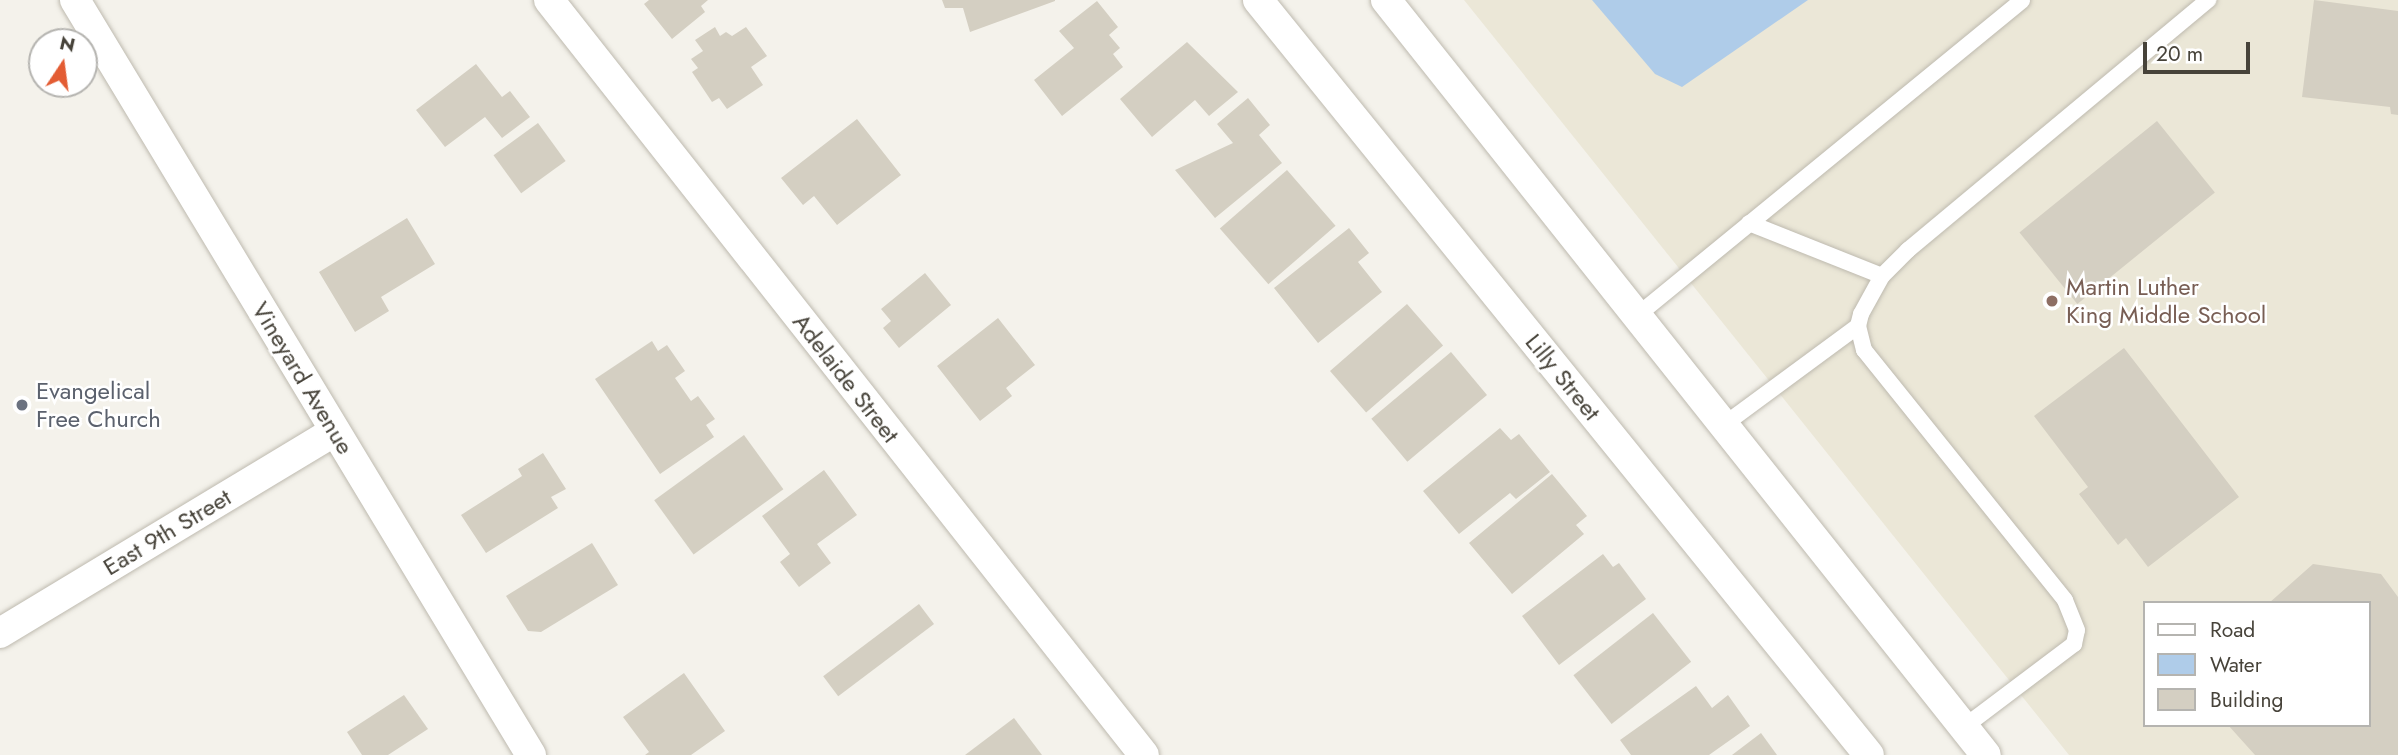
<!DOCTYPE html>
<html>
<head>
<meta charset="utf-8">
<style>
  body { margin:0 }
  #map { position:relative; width:2398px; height:755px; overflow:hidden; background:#f4f2eb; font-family:Jost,sans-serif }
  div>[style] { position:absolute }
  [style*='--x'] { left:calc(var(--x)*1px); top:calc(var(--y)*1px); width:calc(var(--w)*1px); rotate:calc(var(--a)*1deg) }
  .education>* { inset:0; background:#ebe7d7 }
  .water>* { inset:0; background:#afcce9 }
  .building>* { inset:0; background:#d4cfc2; transform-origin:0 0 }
  .roads { filter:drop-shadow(0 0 2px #bebaaf) drop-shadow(0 0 2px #bebaaf) }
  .service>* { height:16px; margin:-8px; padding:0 8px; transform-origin:8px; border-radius:8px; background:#fff }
  .minor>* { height:30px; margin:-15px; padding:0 15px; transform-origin:15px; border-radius:15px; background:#fff }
  .dots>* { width:19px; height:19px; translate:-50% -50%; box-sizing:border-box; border:4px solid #fff; border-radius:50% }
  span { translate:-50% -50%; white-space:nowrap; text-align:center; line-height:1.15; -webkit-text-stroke:5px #fff; paint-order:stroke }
  .education-label { font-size:24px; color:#785e54 }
  .left { translate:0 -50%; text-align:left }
  .street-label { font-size:24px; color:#47433a }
  .worship-label { font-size:24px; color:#5b616d }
  .legend { position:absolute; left:2143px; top:601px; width:228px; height:126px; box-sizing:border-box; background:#fff; border:2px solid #b5b4b0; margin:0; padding:9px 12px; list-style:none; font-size:21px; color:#47433a }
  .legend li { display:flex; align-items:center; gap:14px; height:35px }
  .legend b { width:35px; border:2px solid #b5b4b0 }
  .north { position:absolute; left:28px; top:28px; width:70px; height:70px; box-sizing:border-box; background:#fff; border:2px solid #b5b4b0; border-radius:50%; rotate:13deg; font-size:19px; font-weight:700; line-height:28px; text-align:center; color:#47433a }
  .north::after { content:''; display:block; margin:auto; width:24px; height:32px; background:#e35c33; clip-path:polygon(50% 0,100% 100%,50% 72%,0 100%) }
  .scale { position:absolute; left:2143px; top:42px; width:107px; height:32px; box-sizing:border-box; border:4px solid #47433a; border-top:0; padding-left:9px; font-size:21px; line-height:24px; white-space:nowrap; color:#47433a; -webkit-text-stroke:5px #fff; paint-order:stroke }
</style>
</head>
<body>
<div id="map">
  <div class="education">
    <div style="clip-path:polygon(evenodd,1464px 0,2398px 0,2398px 755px,2069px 755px,1464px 0,2144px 603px,2368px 603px,2368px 725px,2144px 725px,2144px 603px)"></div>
  </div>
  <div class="water">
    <div style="clip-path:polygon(1592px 0,1808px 0,1682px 87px,1655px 74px)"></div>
  </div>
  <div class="building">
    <div style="clip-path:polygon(649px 0,708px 0,701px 6px,705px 12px,672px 39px,644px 4px)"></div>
    <div style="clip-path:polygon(942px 0,1055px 0,1055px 1px,970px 32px,963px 8px,945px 8px)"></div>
    <div style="clip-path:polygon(2314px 0,2398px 11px,2398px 115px,2391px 114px,2390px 107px,2302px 97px)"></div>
    <div style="clip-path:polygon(1097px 1px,1118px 27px,1109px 35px,1120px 48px,1113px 54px,1123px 67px,1062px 116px,1034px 80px,1074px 48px,1059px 31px)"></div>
    <div style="clip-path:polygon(715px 27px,720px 36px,726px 32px,732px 36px,746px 27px,767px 56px,751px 67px,763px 85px,727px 109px,719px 98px,712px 102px,692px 72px,698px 68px,691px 59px,703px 51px,695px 40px)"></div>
    <div style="clip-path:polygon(1187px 42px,1238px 92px,1209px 116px,1195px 100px,1152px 137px,1120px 99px)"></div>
    <div style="clip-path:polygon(476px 64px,502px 97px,510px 91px,530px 117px,502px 138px,485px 117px,445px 147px,416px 110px)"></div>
    <div style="clip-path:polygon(1248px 98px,1270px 125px,1259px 135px,1282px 163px,1215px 218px,1175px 170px,1233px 143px,1217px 124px)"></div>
    <div style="clip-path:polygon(857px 119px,901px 175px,837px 225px,814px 196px,803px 205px,781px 178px)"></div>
    <div style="left:2157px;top:121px;width:92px;height:177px;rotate:51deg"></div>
    <div style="left:538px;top:123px;width:47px;height:55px;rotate:54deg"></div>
    <div style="left:1287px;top:170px;width:74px;height:89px;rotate:49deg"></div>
    <div style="clip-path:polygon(407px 218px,435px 264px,381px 297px,389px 311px,355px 332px,319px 272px)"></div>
    <div style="clip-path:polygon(1349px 228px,1369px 253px,1358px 262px,1382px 292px,1318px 343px,1274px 288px)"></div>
    <div style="clip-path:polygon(925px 273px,951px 305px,899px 348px,883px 328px,891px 321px,881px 309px)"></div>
    <div style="left:1407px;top:304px;width:55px;height:102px;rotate:49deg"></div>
    <div style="clip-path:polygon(998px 318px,1035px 365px,1006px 388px,1012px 396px,980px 421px,937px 366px)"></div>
    <div style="clip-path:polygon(652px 341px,658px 351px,667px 345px,685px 371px,675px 378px,691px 401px,698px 396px,715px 419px,706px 425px,714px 437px,660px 474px,595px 379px)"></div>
    <div style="clip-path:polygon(2124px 348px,2239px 497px,2148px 567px,2126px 538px,2118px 545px,2079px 494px,2088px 487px,2034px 416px)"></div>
    <div style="left:1451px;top:352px;width:56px;height:104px;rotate:50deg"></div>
    <div style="clip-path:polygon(1500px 428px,1511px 440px,1519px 434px,1550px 472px,1516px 499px,1510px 493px,1459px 534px,1423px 491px)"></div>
    <div style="left:744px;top:435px;width:67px;height:111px;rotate:54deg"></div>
    <div style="clip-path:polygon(543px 453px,566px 489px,551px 497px,558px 508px,486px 553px,461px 515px,522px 476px,518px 469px)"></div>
    <div style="clip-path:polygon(824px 470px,857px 515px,817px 544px,831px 563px,799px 587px,780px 562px,790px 554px,762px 516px)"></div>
    <div style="clip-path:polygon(1552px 474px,1587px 516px,1576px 525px,1584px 534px,1512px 594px,1469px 543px)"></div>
    <div style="clip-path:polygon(592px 543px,618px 585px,541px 632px,528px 631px,506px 596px)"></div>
    <div style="clip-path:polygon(1603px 554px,1613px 567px,1619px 563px,1646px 599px,1559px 665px,1522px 616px)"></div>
    <div style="clip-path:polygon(2313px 564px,2381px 574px,2398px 597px,2398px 755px,2255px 755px,2228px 725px,2368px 725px,2368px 603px,2269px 603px)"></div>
    <div style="left:919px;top:604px;width:25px;height:120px;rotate:53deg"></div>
    <div style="left:1653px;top:613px;width:62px;height:101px;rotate:52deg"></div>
    <div style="clip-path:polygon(684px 673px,725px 731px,691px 755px,645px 755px,649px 752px,623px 717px)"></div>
    <div style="clip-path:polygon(1696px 686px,1712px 708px,1728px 695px,1750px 726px,1709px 755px,1631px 755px,1620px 740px)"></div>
    <div style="clip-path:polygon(404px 695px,428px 729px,388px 755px,362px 755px,347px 732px)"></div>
    <div style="clip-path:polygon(1014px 718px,1042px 755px,965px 755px)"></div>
    <div style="clip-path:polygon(1761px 733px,1777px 755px,1732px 755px)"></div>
  </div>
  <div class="roads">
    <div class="service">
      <div style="--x:1749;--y:223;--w:143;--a:21.7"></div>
      <div style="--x:1639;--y:314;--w:495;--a:-39.3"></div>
      <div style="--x:1725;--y:424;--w:165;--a:-36.4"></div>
      <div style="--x:1964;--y:727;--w:138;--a:-37"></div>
      <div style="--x:2074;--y:644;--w:14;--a:-78"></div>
      <div style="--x:2077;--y:630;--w:32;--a:-112"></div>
      <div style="--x:2065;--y:600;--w:321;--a:-128.8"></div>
      <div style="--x:1864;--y:350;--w:25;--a:-104"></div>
      <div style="--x:1858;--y:326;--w:12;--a:-76"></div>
      <div style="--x:1861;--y:314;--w:43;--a:-61.1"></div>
      <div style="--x:1882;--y:276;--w:37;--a:-45"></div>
      <div style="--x:1908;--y:250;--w:391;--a:-39.8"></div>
    </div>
    <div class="minor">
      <div style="--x:75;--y:0;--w:882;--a:58.87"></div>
      <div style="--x:549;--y:0;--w:961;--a:51.76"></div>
      <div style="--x:1258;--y:0;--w:971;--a:51.02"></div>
      <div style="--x:1386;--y:0;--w:964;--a:51.53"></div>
      <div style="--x:0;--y:633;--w:391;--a:-31.1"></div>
    </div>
  </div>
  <div class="dots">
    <div style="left:2052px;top:301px;background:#8d6e63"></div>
    <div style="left:22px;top:405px;background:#6b7280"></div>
  </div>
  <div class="education-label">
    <span class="left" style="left:2066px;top:301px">Martin Luther<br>King Middle School</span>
  </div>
  <div class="street-label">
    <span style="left:1563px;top:377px;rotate:51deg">Lilly Street</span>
    <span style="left:303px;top:378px;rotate:59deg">Vineyard Avenue</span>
    <span style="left:846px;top:378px;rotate:52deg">Adelaide Street</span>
    <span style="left:167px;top:532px;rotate:-31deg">East 9th Street</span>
  </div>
  <div class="worship-label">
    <span class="left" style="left:36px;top:405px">Evangelical<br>Free Church</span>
  </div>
  <ul class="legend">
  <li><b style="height:9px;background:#fff"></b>Road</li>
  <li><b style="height:19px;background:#afcce9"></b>Water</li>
  <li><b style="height:19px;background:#d4cfc2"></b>Building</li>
  </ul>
  <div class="north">N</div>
  <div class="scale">20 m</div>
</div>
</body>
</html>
